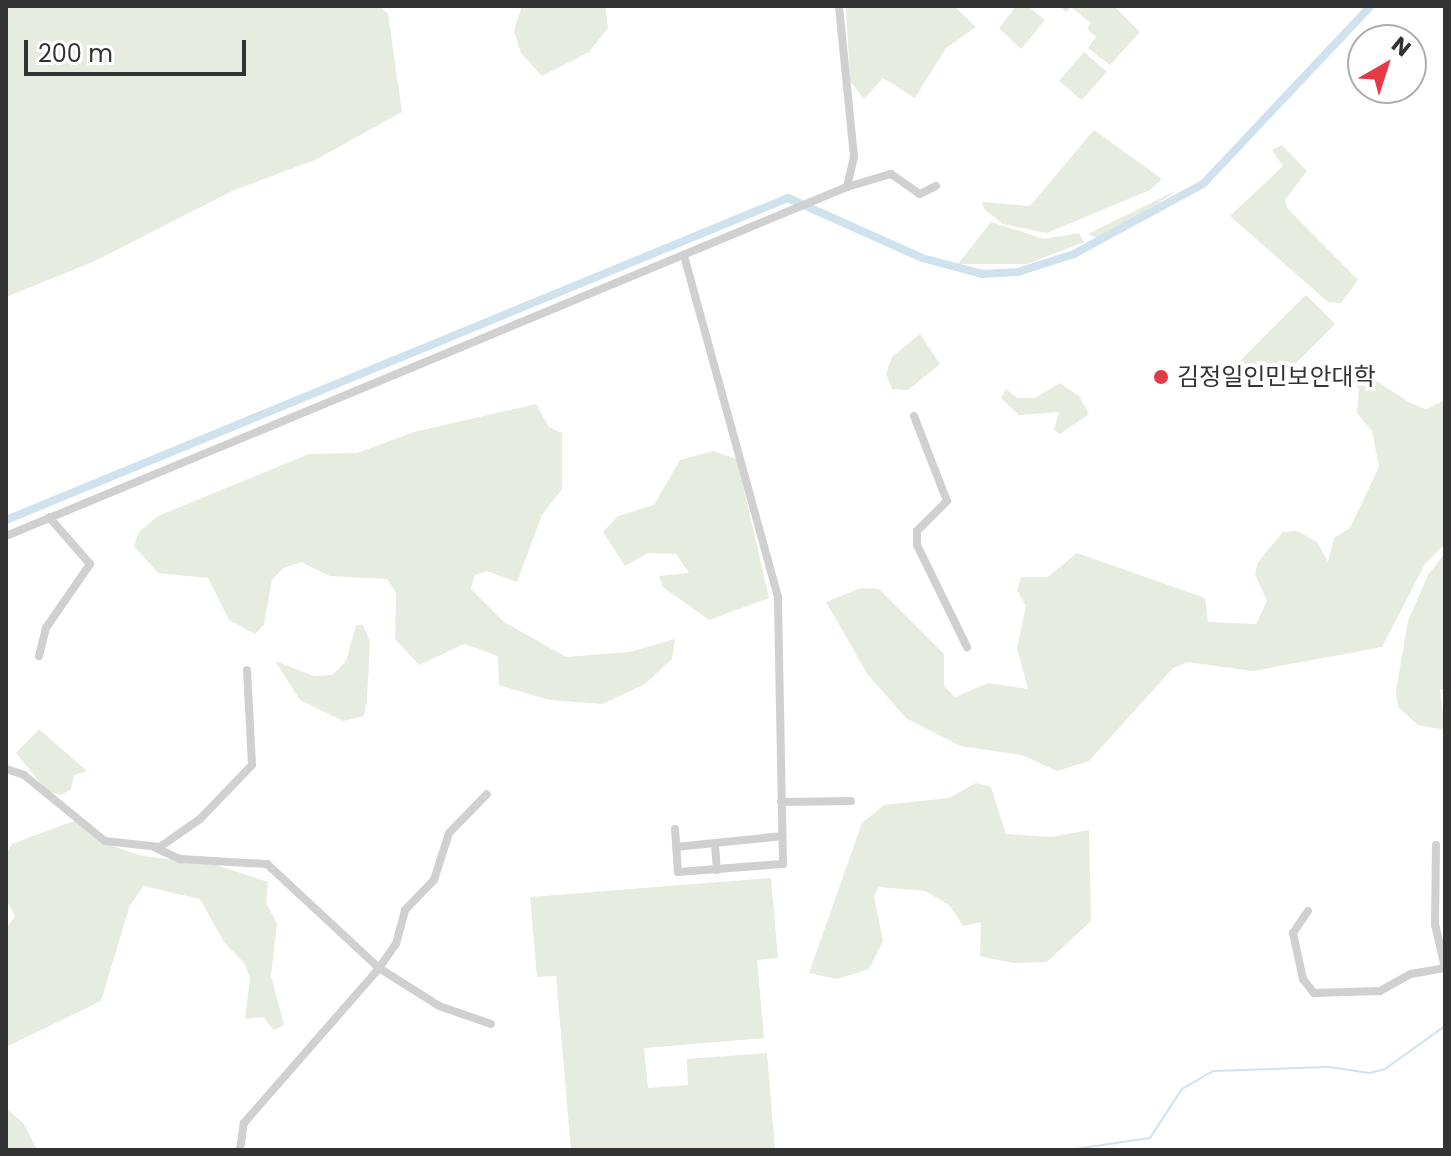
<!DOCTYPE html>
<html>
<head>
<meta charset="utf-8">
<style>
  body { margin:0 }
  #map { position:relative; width:1451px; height:1156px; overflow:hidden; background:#fff; font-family:Poppins,"Noto Sans KR",sans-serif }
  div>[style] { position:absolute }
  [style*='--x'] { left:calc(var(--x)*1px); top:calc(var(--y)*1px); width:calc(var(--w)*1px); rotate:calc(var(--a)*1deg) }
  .green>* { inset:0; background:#e6ecdf; transform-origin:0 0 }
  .stream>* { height:2px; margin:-1px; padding:0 1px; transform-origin:1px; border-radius:1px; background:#cfe2ee }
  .canal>* { height:8px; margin:-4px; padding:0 4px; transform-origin:4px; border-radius:4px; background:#cfe2ee }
  .street>* { height:8px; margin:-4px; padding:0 4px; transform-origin:4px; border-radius:4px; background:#d0d0d0 }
  .dots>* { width:22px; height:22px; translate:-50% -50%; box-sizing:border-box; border:4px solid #fff; border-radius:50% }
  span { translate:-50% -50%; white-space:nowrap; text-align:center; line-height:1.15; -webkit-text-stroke:8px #fff; paint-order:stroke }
  .poi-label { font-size:24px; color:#333 }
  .left { translate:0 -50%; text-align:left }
  .frame { position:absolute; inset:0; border:8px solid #333; pointer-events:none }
  .north { position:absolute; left:1347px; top:24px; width:80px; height:80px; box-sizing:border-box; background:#fff; border:2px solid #adadad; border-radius:50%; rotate:39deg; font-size:22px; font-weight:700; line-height:32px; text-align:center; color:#333 }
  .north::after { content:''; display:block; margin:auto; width:28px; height:36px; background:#e63946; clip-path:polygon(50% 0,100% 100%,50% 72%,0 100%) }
  .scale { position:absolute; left:24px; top:40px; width:222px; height:36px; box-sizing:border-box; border:4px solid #333; border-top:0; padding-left:10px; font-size:24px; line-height:28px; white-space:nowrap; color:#333; -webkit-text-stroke:6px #fff; paint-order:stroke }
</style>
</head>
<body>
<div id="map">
  <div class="green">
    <div style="clip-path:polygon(6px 6px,379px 6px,388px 14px,402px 112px,315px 160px,232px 191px,95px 261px,6px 297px)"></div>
    <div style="clip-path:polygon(522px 6px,605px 6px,608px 28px,589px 52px,542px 76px,521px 53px,514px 31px)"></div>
    <div style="clip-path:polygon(846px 6px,954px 6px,976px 27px,946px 48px,915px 98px,883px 78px,864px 99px,850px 81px)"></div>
    <div style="clip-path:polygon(1016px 6px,1028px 6px,1045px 20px,1021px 49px,999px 28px)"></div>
    <div style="clip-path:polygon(1059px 6px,1114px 6px,1140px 32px,1110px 65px,1088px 48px,1096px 37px,1087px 29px,1091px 23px,1071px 7px,1066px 12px)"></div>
    <div style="left:1084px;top:52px;width:30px;height:38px;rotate:41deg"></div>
    <div style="clip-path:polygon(1094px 130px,1162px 179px,1150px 190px,1047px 233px,1003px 224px,985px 210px,982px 202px,1030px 206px)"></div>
    <div style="clip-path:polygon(1282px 145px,1307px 171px,1285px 200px,1287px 208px,1358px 280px,1341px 303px,1328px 302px,1230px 216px,1283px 166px,1272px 150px)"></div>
    <div style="clip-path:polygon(1177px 190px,1132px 222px,1097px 238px,1088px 234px)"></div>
    <div style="clip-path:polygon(991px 222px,1044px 239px,1079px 233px,1084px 242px,1027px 264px,958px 264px)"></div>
    <div style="left:1306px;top:295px;width:41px;height:93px;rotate:45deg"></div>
    <div style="clip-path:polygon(920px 334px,940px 364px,908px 390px,892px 389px,886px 374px,892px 357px)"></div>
    <div style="clip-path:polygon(1347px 362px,1412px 404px,1426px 409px,1445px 400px,1445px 544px,1425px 564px,1382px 647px,1253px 671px,1188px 662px,1173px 668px,1089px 761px,1057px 771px,1022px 755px,960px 746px,906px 718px,868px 675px,826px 602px,861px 588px,879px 589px,944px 654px,944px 686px,955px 697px,988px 683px,1028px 689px,1017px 648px,1026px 606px,1017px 590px,1021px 577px,1048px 577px,1077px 553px,1205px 598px,1208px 622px,1256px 624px,1267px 601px,1255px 574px,1258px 562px,1283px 532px,1298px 531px,1317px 542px,1328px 562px,1334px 538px,1350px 528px,1379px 467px,1372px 431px,1357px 413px,1359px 389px,1343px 372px)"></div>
    <div style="clip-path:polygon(1060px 383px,1079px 396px,1089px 414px,1060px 434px,1054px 430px,1059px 412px,1019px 415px,1001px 398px,1006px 389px,1017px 398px,1035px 398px)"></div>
    <div style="clip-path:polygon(536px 404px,549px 427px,562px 433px,562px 489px,542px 515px,517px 582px,487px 571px,475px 575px,471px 589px,504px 622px,566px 657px,630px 652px,675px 639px,672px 659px,645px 684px,603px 704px,549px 700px,499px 685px,498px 656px,464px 644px,419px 665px,395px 639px,396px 593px,387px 579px,330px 576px,301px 562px,283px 568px,272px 580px,264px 625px,255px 634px,229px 620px,208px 578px,158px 573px,134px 546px,139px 532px,158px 516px,309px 454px,357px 453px,414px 432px)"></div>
    <div style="clip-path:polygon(713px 451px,737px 459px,769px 598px,709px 620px,663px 587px,659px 576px,689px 573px,676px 554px,648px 553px,625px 566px,603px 532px,618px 516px,654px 505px,680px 460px)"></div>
    <div style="clip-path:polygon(1445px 553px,1445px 688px,1440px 690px,1445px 730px,1418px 725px,1398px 707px,1396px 691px,1408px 621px,1428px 575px)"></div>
    <div style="clip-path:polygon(356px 625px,363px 625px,370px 641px,367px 700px,364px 716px,343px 721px,300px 700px,275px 661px,314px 676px,332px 675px,346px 661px)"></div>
    <div style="clip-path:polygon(39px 729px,87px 771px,74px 775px,71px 789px,61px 795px,47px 791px,16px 753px)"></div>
    <div style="clip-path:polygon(976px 783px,991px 787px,1006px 834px,1051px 837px,1089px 830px,1091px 921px,1047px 962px,1013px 963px,980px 956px,981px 922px,963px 926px,949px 905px,925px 891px,879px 887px,874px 896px,883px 941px,869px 969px,837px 979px,809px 973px,862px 823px,884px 805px,949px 798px)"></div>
    <div style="clip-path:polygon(74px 821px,104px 843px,142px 856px,213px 864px,268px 882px,266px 903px,277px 923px,271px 976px,284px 1025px,274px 1030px,263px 1017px,245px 1019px,250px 979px,245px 964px,224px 942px,200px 899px,144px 886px,130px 905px,101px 1001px,6px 1047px,6px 929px,15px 916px,6px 900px,6px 853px,12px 844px)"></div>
    <div style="clip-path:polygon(771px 878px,778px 958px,757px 960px,764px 1038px,644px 1048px,648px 1088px,688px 1085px,687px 1059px,767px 1053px,775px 1150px,571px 1150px,556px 976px,537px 977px,530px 897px)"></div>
    <div style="clip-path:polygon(6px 1108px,24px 1124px,37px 1150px,6px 1150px)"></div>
  </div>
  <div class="stream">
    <div style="--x:1068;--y:1150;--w:83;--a:-8.3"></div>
    <div style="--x:1150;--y:1138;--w:59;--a:-56.9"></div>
    <div style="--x:1182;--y:1089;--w:36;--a:-30"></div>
    <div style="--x:1213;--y:1071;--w:116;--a:-2"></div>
    <div style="--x:1329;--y:1067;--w:41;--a:8.3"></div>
    <div style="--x:1370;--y:1073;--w:16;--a:-15"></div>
    <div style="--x:1385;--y:1069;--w:74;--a:-35.6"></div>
  </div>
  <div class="canal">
    <div style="--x:6;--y:520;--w:846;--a:-22.38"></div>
    <div style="--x:788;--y:198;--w:147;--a:24.1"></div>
    <div style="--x:922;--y:258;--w:62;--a:14.9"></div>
    <div style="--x:982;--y:274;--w:36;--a:-3"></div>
    <div style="--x:1018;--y:272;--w:59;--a:-17.8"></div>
    <div style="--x:1074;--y:254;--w:147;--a:-28.5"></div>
    <div style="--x:1203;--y:184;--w:245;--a:-46.7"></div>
  </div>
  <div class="street">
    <div style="--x:847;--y:187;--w:46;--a:-16.5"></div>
    <div style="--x:891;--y:174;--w:35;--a:35"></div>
    <div style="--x:920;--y:194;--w:18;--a:-27"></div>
    <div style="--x:914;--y:416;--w:91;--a:68.8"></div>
    <div style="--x:947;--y:501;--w:42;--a:135"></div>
    <div style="--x:917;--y:531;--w:14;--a:90"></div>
    <div style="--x:917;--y:545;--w:114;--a:63.9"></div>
    <div style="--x:6;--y:536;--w:911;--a:-22.54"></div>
    <div style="--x:847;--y:187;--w:31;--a:-77"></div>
    <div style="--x:854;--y:157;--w:152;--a:-95.7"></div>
    <div style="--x:39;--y:656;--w:29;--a:-76"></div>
    <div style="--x:46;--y:628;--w:78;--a:-55.5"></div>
    <div style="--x:90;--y:564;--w:62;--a:-131.1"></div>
    <div style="--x:6;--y:769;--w:19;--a:18"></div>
    <div style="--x:24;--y:775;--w:104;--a:39.2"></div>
    <div style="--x:105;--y:841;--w:55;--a:6.2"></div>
    <div style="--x:160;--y:847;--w:49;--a:-35"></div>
    <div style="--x:200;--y:819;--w:75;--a:-46.1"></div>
    <div style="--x:252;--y:765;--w:95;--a:-93"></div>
    <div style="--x:781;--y:802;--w:70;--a:-0.8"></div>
    <div style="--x:675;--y:829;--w:43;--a:86"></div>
    <div style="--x:678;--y:872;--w:105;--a:-4.4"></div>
    <div style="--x:783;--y:864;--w:267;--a:-91.1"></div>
    <div style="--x:778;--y:597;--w:355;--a:-105.4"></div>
    <div style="--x:715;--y:844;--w:26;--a:86"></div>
    <div style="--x:1436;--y:845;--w:79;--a:90.7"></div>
    <div style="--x:1435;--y:924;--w:45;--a:77.2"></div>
    <div style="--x:676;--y:847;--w:107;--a:-5.9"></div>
    <div style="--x:156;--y:848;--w:26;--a:25"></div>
    <div style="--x:180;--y:859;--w:87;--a:3.3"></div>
    <div style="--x:267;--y:864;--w:153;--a:42.9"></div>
    <div style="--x:379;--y:968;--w:71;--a:32.3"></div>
    <div style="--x:439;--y:1006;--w:55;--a:19.1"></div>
    <div style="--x:1308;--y:911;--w:27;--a:124"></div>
    <div style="--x:1293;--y:933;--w:47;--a:77.7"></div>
    <div style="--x:1303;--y:979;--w:18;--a:52"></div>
    <div style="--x:1314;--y:993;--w:66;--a:-1.7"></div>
    <div style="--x:1380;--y:991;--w:35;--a:-29"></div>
    <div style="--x:1411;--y:974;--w:35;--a:-10"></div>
    <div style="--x:240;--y:1150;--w:27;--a:-82"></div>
    <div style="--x:244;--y:1123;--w:206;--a:-48.9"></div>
    <div style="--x:379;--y:968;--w:29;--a:-55"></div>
    <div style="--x:396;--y:944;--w:35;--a:-75"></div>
    <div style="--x:405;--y:910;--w:42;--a:-46"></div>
    <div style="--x:434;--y:880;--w:49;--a:-72.3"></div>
    <div style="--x:449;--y:833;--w:54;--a:-45.7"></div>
  </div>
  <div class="dots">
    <div style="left:1161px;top:377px;background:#e63946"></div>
  </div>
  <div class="poi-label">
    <span class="left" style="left:1177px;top:377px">김정일인민보안대학</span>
  </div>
  <div class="frame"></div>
  <div class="north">N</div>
  <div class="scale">200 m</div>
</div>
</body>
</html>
